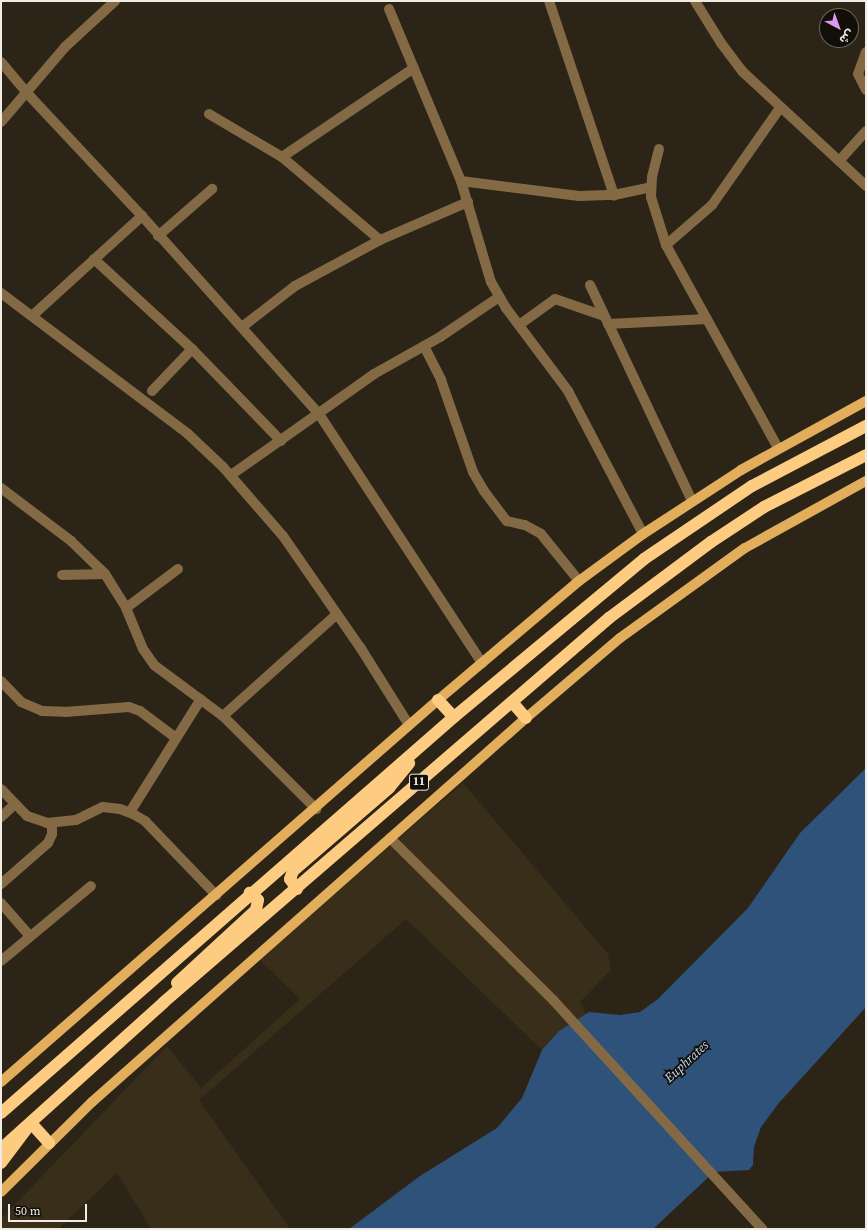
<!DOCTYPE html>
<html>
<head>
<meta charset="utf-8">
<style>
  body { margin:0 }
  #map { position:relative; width:867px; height:1230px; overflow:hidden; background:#2c2517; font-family:"Source Serif 4","Noto Sans Arabic",serif }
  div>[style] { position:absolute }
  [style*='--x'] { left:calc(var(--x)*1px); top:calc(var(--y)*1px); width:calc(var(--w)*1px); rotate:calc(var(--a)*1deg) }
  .built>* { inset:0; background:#382e1a }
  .water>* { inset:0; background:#2e5279 }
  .minor>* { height:10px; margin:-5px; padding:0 5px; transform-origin:5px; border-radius:5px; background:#836a45 }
  .major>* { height:10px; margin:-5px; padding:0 5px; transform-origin:5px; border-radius:5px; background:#e2ae5c }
  .highway>* { height:12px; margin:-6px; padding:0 6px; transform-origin:6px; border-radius:6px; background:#fecc80 }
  span { translate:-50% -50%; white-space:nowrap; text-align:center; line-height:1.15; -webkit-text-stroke:3.5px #120f09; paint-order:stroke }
  .shield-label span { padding:1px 3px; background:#120f09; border:1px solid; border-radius:3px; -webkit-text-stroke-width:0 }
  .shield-label { font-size:11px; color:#f1ece3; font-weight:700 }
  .water-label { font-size:13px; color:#c7def7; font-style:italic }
  .frame { position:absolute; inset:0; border:2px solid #f1ece3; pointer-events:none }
  .north { position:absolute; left:819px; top:8px; width:40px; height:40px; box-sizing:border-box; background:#120f09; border:1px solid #6b6760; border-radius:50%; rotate:139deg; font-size:11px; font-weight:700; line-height:16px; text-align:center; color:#f1ece3 }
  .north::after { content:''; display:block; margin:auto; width:14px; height:18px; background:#de98f2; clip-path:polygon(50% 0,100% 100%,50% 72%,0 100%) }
  .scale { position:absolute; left:8px; top:1204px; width:79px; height:18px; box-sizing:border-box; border:2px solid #f1ece3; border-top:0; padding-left:5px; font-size:12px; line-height:14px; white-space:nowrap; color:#f1ece3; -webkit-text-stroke:3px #120f09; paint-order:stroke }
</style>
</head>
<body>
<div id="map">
  <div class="built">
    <div style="clip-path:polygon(463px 783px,608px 954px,611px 970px,580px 1002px,590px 1021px,543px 1051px,406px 919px,199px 1100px,290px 1229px,151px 1229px,117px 1173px,58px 1229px,1px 1229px,1px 1219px,167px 1046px,201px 1088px,300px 999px,259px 959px)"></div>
  </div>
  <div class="water">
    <div style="clip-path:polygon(866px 768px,866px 1007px,778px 1104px,761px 1127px,754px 1147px,753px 1165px,749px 1170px,714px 1172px,653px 1229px,349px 1229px,420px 1176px,497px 1128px,522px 1098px,542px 1050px,559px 1031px,589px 1012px,620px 1015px,640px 1012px,658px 999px,748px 908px,800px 833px)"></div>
  </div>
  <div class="minor">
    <div style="--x:549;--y:1;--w:205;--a:71.5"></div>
    <div style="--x:695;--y:1;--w:49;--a:58.2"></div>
    <div style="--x:721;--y:43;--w:36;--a:53"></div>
    <div style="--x:743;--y:72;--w:168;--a:42.8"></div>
    <div style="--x:389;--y:9;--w:186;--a:67.3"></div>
    <div style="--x:461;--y:181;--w:105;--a:73.5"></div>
    <div style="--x:491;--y:282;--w:30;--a:60"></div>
    <div style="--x:506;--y:308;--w:104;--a:53.2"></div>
    <div style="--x:568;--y:391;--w:161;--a:62.3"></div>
    <div style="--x:866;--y:52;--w:23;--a:110"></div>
    <div style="--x:858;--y:74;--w:18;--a:63"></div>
    <div style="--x:1;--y:62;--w:38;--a:50"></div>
    <div style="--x:25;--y:91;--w:171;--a:46.9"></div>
    <div style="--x:142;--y:216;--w:266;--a:48.2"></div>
    <div style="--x:319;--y:414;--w:298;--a:56.8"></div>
    <div style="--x:209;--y:114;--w:85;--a:30.5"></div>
    <div style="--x:282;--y:157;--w:128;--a:40.3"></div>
    <div style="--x:1;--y:122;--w:99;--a:-49.5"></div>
    <div style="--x:65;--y:47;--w:68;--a:-42.6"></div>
    <div style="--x:659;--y:149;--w:29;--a:104"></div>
    <div style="--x:652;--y:177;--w:20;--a:93"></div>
    <div style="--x:651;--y:197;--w:50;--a:72.6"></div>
    <div style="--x:666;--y:245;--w:232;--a:61.1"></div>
    <div style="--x:282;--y:157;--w:159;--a:-34"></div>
    <div style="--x:839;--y:161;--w:40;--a:-48"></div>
    <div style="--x:461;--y:181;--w:119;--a:7.2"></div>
    <div style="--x:579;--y:196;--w:35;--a:-2"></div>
    <div style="--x:614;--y:195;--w:38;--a:-12"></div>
    <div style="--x:158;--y:236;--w:72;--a:-41"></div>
    <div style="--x:666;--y:245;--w:61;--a:-41"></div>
    <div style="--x:712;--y:205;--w:118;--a:-55"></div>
    <div style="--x:94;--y:259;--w:133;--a:42.6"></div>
    <div style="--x:192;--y:349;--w:128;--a:45.9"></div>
    <div style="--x:590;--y:285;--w:239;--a:64.7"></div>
    <div style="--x:1;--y:293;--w:234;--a:37"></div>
    <div style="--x:188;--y:434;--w:48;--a:43.3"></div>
    <div style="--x:223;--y:467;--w:91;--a:49"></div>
    <div style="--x:283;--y:536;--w:135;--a:55.3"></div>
    <div style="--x:360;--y:647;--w:92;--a:57.9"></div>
    <div style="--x:32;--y:316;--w:149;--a:-42.3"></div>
    <div style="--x:608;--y:324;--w:99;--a:-2.9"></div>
    <div style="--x:519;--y:325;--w:44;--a:-35.8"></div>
    <div style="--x:555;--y:299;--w:52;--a:19.1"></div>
    <div style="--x:242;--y:327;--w:67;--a:-37.7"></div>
    <div style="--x:295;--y:286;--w:97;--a:-28.4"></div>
    <div style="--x:380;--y:240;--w:96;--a:-23.4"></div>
    <div style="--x:424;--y:346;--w:38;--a:63"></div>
    <div style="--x:441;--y:380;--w:97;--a:70.8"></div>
    <div style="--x:473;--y:472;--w:22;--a:60"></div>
    <div style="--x:484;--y:491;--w:38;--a:53"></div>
    <div style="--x:507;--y:521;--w:18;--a:13"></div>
    <div style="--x:525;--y:525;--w:18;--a:29"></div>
    <div style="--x:541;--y:534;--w:60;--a:51"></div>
    <div style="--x:152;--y:391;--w:58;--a:-46.4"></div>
    <div style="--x:231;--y:475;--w:175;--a:-35.2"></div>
    <div style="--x:374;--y:374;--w:76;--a:-29.3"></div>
    <div style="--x:440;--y:337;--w:71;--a:-34.1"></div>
    <div style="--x:1;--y:488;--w:88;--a:37.1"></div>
    <div style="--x:71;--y:541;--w:47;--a:44.1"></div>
    <div style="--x:105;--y:574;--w:40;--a:58"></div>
    <div style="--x:126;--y:608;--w:44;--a:67.5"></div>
    <div style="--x:143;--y:649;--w:19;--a:55"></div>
    <div style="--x:154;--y:665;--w:86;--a:36.5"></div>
    <div style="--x:223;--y:716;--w:132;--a:45"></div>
    <div style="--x:62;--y:575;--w:43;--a:-1.3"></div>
    <div style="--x:126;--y:608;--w:65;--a:-36.9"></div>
    <div style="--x:1;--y:681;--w:29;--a:46"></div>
    <div style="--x:21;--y:702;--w:23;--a:23"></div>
    <div style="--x:42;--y:711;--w:23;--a:2"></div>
    <div style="--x:65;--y:712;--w:64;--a:-4.5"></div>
    <div style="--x:129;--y:707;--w:12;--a:20"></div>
    <div style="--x:140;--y:711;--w:45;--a:36.9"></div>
    <div style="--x:223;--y:716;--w:153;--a:-41.8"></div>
    <div style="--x:1;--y:789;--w:37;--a:46"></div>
    <div style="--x:27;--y:816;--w:21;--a:19"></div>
    <div style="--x:47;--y:823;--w:29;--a:-6"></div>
    <div style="--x:76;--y:820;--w:30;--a:-26"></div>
    <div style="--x:103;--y:807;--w:17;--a:7"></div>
    <div style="--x:120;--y:809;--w:14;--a:21"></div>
    <div style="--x:133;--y:814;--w:14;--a:30"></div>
    <div style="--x:145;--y:821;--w:103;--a:46.2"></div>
    <div style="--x:130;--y:812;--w:133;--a:-57.9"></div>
    <div style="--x:1;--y:817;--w:19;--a:-43"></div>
    <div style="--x:390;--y:838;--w:231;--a:44.8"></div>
    <div style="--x:554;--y:1001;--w:309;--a:47.6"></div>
    <div style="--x:1;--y:884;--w:62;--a:-41.1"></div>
    <div style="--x:48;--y:843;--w:10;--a:-66"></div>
    <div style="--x:52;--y:834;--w:10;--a:-90"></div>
    <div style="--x:1;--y:903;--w:43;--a:48.8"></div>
    <div style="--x:1;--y:961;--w:117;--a:-39.8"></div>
  </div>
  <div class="major">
    <div style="--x:1;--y:1082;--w:580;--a:-41.16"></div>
    <div style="--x:438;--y:700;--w:185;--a:-40.2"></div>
    <div style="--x:579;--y:581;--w:79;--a:-36.3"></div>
    <div style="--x:643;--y:534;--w:117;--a:-33.1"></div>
    <div style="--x:741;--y:470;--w:143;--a:-28.9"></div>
    <div style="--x:1;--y:1192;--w:128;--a:-44.7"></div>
    <div style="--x:92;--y:1102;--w:579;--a:-41.5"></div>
    <div style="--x:526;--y:718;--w:123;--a:-40.4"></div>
    <div style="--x:620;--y:638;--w:154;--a:-35.8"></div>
    <div style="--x:745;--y:548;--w:138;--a:-29"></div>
  </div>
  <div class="highway">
    <div style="--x:438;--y:700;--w:23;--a:47"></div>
    <div style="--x:512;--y:702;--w:21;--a:49"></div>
    <div style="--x:297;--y:889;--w:12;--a:-125"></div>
    <div style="--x:290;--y:879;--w:9;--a:-69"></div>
    <div style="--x:293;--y:871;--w:127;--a:-40.8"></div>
    <div style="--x:389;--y:788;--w:32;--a:-51"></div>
    <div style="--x:177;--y:983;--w:108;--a:-42.7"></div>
    <div style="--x:256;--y:910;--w:10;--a:-79"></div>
    <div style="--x:258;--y:900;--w:11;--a:-139"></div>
    <div style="--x:1;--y:1113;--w:602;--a:-41.16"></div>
    <div style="--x:454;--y:717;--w:247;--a:-39.7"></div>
    <div style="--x:644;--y:559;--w:130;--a:-34.1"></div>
    <div style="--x:752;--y:486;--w:129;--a:-27.8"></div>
    <div style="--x:1;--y:1149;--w:219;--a:-42"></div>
    <div style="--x:164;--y:1002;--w:588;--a:-40.79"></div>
    <div style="--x:609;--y:618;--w:127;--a:-36.7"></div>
    <div style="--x:711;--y:542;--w:64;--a:-33.4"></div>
    <div style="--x:764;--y:507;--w:114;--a:-27"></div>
    <div style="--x:1;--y:1163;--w:50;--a:-53.1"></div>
    <div style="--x:31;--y:1123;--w:27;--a:48"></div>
  </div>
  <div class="shield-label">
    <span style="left:419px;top:782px">11</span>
  </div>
  <div class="water-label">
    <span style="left:687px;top:1062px;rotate:-43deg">Euphrates</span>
  </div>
  <div class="frame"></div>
  <div class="north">ش</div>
  <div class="scale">50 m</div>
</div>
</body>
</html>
